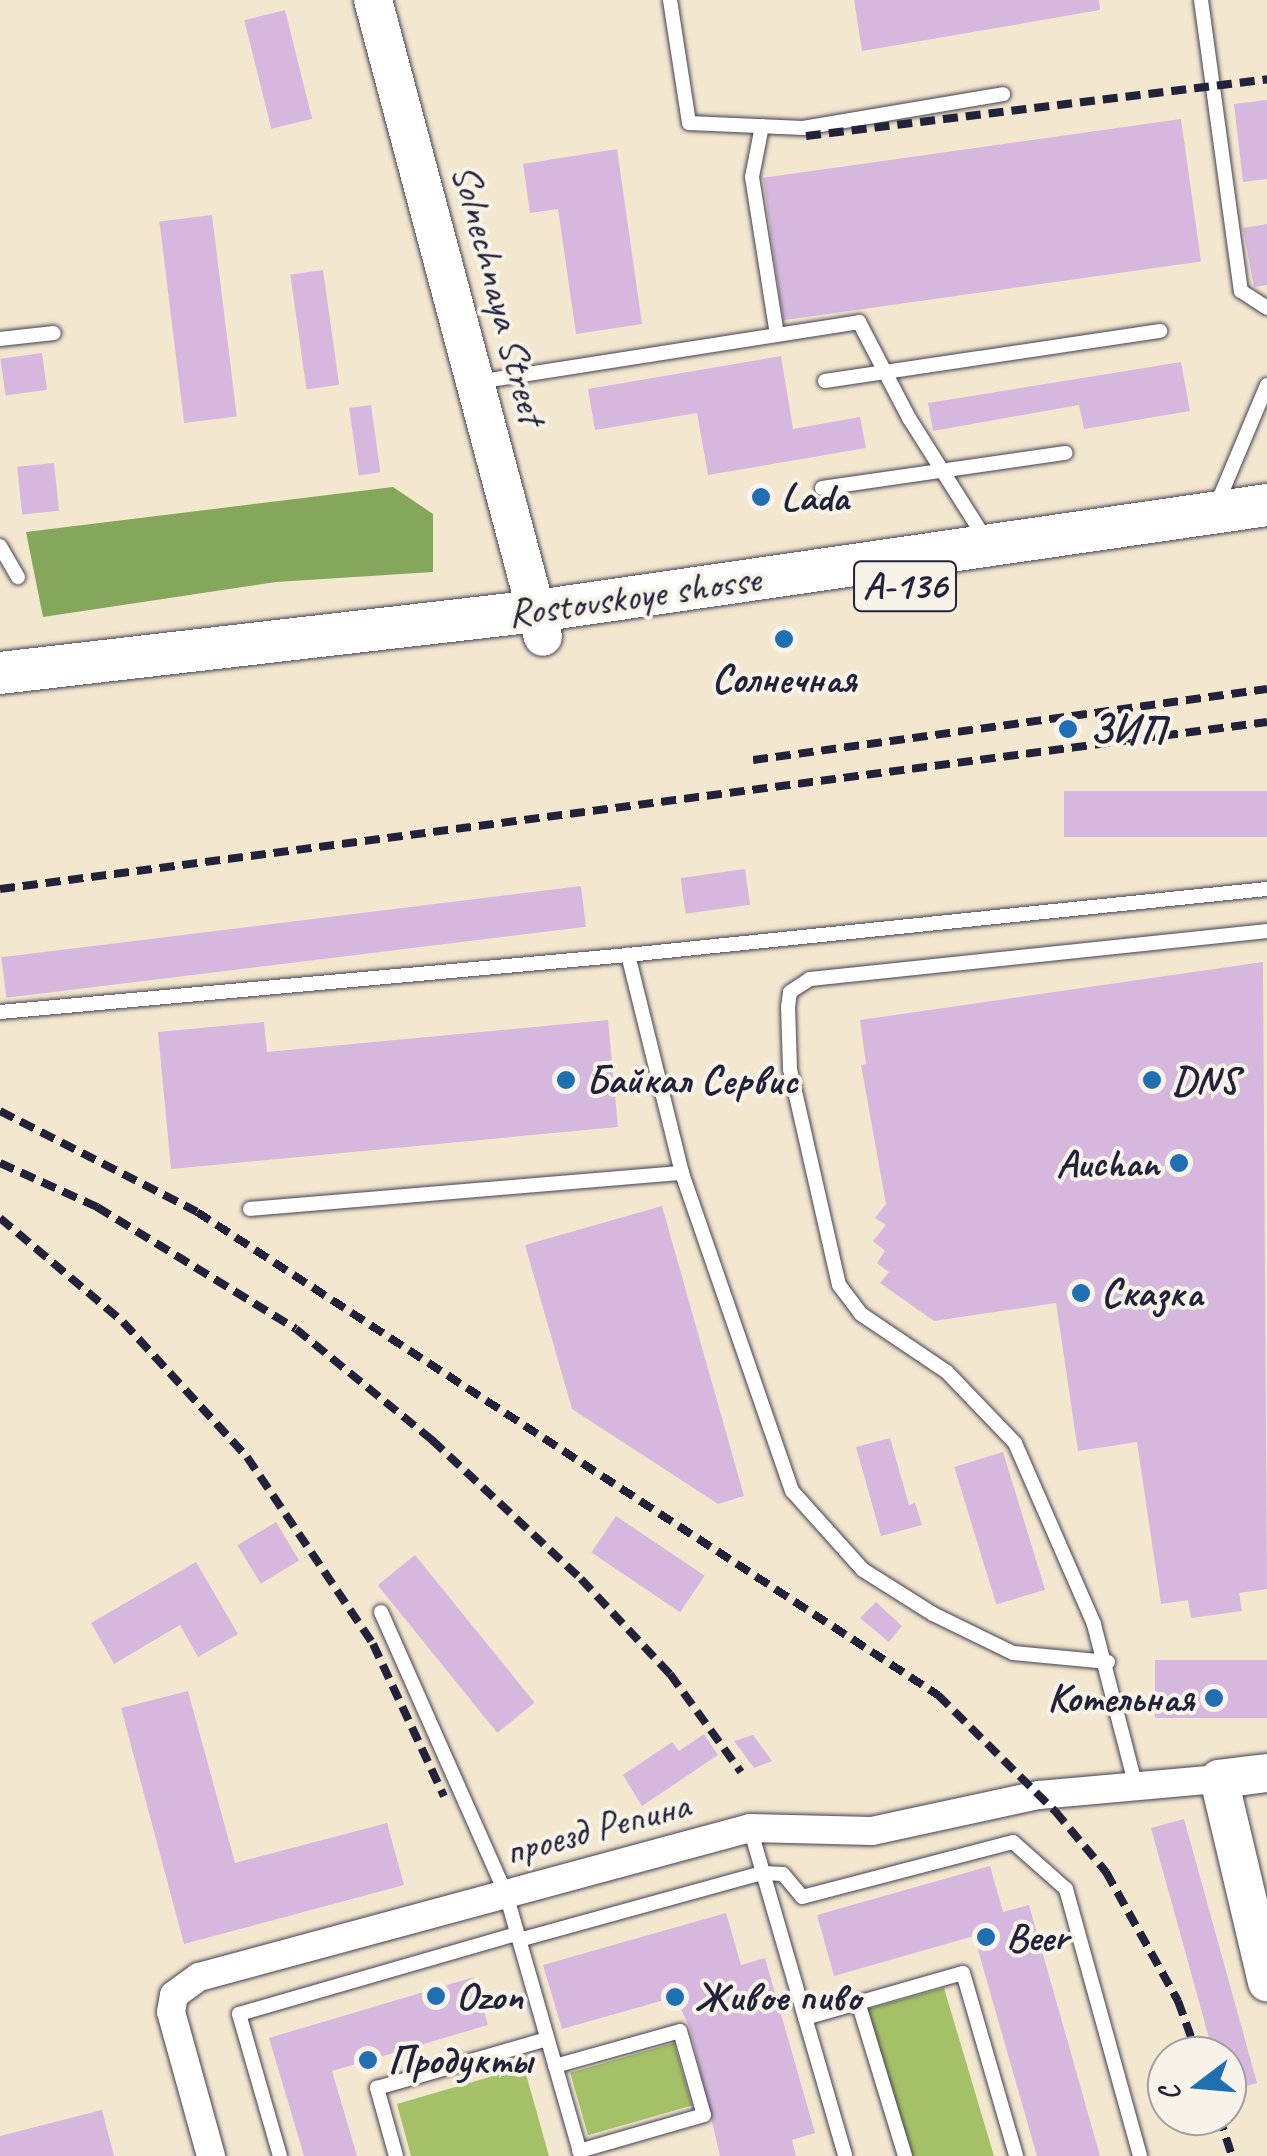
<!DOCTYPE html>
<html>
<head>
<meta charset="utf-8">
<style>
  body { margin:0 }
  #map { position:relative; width:1267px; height:2156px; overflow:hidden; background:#f4e7d0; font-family:Caveat,sans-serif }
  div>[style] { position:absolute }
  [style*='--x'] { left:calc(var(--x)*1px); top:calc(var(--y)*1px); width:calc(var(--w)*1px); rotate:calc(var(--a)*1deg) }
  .green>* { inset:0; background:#a5c167; transform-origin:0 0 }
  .forest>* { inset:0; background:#84a75c }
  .building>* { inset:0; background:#d6b8de; transform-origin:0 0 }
  .roads { filter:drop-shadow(0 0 2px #424051) drop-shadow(0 0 2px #424051) }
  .lane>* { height:14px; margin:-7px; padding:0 7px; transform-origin:7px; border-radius:7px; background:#fff }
  .street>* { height:28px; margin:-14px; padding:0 14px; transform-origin:14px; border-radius:14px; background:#fff }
  .secondary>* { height:38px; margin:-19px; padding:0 19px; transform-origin:19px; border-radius:19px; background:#fff }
  .primary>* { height:42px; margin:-21px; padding:0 21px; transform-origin:21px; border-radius:21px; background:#fff }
  .rail>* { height:8px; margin-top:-4px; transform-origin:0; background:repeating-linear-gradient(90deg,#22223b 0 15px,transparent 0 23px) }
  .dots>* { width:28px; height:28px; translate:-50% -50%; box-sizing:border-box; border:5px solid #f7f3e8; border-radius:50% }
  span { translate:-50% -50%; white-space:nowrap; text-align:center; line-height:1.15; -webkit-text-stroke:8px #f7f3e8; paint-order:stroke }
  .shield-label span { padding:2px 8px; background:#f7f3e8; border:2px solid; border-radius:8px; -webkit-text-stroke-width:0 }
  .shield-label { font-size:38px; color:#22223b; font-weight:700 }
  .street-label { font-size:40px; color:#22223b }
  .poi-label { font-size:40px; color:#22223b; font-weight:700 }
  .left { translate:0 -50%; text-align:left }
  .right { translate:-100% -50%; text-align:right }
  .north { position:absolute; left:1147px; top:2036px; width:100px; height:100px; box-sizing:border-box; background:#f7f3e8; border:2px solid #a29fa3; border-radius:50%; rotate:254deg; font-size:28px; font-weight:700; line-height:40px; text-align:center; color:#22223b }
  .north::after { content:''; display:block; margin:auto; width:35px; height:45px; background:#1f6fb2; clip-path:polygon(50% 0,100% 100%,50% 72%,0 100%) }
</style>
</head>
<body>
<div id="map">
  <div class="green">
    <div style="clip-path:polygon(944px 1988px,994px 2156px,912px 2156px,868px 2009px)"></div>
    <div style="left:674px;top:2043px;width:65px;height:108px;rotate:74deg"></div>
    <div style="clip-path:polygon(524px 2067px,549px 2156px,411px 2156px,397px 2104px)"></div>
  </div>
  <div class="forest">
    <div style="clip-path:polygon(393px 487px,433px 514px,433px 572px,276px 582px,43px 617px,26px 532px)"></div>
  </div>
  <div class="building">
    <div style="clip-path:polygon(854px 0,1099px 0,1100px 10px,862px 51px)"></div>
    <div style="left:285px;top:10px;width:112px;height:42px;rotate:76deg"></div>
    <div style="clip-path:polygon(1267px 100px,1267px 179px,1243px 182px,1234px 104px)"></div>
    <div style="left:1181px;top:119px;width:144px;height:422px;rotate:82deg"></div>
    <div style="clip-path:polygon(617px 149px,642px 324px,576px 334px,558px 209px,530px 213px,523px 164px)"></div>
    <div style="left:212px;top:215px;width:203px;height:53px;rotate:83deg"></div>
    <div style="clip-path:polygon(1267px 224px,1267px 285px,1254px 287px,1243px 228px)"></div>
    <div style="left:323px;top:270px;width:116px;height:33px;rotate:82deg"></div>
    <div style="left:42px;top:353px;width:37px;height:42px;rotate:82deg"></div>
    <div style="clip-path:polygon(781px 356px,793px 429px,860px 417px,866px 448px,708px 475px,697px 413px,595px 430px,588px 389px)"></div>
    <div style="clip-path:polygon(1181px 362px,1190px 411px,1084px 429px,1079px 405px,933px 431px,928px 403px)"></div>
    <div style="left:371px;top:405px;width:68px;height:22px;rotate:82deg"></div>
    <div style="left:54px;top:463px;width:48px;height:37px;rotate:84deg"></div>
    <div style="left:1267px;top:791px;width:46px;height:203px;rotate:90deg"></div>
    <div style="left:745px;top:869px;width:36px;height:65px;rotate:82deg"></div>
    <div style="left:581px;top:886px;width:41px;height:584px;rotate:83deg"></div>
    <div style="clip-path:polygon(1263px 962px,1267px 1589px,1239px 1593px,1242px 1611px,1191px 1618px,1188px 1600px,1161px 1604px,1137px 1442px,1078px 1451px,1056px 1303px,934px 1321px,880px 1283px,889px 1272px,877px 1263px,885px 1251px,873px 1241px,886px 1225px,875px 1218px,886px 1204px,861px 1065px,866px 1064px,860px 1020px)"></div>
    <div style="clip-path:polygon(608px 1020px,618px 1127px,171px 1169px,158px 1032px,264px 1022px,267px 1052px)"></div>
    <div style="clip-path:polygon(662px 1206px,744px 1496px,718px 1504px,572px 1409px,525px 1245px)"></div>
    <div style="clip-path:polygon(890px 1438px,909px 1505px,915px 1503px,922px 1525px,881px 1536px,856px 1447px)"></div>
    <div style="left:1003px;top:1452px;width:144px;height:51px;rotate:73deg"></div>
    <div style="left:616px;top:1516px;width:107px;height:44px;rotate:34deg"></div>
    <div style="left:276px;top:1522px;width:45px;height:45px;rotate:59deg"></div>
    <div style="left:415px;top:1555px;width:190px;height:48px;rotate:51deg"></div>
    <div style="clip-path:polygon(196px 1562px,238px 1634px,198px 1657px,180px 1625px,114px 1664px,91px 1623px)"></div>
    <div style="clip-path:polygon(876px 1602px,902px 1626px,889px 1642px,860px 1618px)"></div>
    <div style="left:1267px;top:1660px;width:58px;height:112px;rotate:90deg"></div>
    <div style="clip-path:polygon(188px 1691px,235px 1863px,387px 1823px,404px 1885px,184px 1944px,121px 1708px)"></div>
    <div style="clip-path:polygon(704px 1734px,718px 1755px,642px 1806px,623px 1775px,672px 1742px,679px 1751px)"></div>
    <div style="clip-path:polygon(753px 1735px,772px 1761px,754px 1768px,734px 1741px)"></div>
    <div style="clip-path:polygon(1184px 1819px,1257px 2083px,1227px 2091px,1227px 2056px,1214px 2056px,1151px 1828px)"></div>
    <div style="clip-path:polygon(990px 1866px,1003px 1912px,1029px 1905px,1100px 2156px,1037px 2156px,974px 1936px,834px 1976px,817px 1915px)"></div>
    <div style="clip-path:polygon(726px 1913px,741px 1965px,765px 1958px,815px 2133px,792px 2140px,796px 2156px,720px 2156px,690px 2028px,675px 1997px,562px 2029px,543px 1965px)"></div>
    <div style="clip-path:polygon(474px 1977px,488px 2025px,332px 2071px,357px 2156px,304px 2156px,269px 2038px)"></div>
    <div style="clip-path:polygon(102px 2110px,114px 2156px,0 2156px,0 2136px)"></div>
  </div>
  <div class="roads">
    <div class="lane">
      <div style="--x:670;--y:0;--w:124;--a:81.2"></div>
      <div style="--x:689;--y:123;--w:114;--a:2.5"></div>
      <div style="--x:803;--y:128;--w:203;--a:-9.6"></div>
      <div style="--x:1201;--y:0;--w:294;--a:82.2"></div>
      <div style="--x:1241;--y:291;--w:31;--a:33"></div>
      <div style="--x:762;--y:126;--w:52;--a:101.1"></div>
      <div style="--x:752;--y:177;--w:159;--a:81"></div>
      <div style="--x:0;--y:339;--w:54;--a:-6.3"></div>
      <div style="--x:825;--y:381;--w:339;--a:-8.5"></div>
      <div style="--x:477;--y:382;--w:387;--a:-8.9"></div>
      <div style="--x:859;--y:322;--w:108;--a:62.5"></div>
      <div style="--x:909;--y:418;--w:144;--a:57.7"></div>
      <div style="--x:822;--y:488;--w:246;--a:-8.2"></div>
      <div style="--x:1217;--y:504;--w:129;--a:-67.2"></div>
      <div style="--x:0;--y:546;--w:36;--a:60"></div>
      <div style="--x:0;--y:1012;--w:631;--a:-5.19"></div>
      <div style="--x:250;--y:1209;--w:433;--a:-4.8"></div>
      <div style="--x:381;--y:1612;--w:308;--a:66.1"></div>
      <div style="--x:506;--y:1894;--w:273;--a:74"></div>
      <div style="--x:1108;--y:1662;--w:95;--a:-174.6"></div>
      <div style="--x:1013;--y:1653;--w:89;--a:-154"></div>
      <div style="--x:933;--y:1614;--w:83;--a:-147.8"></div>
      <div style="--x:863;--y:1570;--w:106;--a:-131.9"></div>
      <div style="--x:792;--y:1491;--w:336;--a:-109.1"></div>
      <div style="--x:682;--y:1173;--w:225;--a:-103.9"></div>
      <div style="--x:628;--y:955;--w:642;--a:-5.9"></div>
      <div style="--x:1135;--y:1783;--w:164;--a:-104.5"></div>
      <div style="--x:1094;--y:1624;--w:197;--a:-113.6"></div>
      <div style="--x:1015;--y:1443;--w:98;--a:-133.8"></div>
      <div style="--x:947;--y:1372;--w:104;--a:-146"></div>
      <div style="--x:861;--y:1314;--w:36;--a:-127"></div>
      <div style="--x:839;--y:1285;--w:221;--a:-102.8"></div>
      <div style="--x:790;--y:1069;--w:62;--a:-91.8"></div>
      <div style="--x:788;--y:1007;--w:15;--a:-82"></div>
      <div style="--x:790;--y:992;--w:24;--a:-33"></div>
      <div style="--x:810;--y:979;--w:460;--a:-6"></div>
      <div style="--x:750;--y:1828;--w:341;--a:73.8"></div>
      <div style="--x:519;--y:1940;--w:253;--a:-15.4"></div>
      <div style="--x:763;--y:1873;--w:20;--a:3"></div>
      <div style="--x:783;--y:1874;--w:30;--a:50"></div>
      <div style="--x:802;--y:1897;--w:218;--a:-14.6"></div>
      <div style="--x:1013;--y:1842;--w:71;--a:41.6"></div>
      <div style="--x:1066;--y:1889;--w:277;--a:74.5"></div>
      <div style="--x:858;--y:2002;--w:161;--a:73"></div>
      <div style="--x:805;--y:2018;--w:164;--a:-15.9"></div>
      <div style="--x:963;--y:1973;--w:191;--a:73.8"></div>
      <div style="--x:555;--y:2066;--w:130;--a:-15.6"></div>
      <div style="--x:680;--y:2031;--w:87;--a:74.1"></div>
      <div style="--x:704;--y:2115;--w:130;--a:163.9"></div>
      <div style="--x:280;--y:2156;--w:148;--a:-106.1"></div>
      <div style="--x:239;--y:2014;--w:289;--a:-16.1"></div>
      <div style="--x:396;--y:2156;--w:71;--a:-105.6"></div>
      <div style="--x:377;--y:2088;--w:177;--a:-16.1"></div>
    </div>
    <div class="street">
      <div style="--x:211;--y:2156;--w:149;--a:-105.5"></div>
      <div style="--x:171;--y:2012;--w:17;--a:-80"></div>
      <div style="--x:174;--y:1995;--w:31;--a:-36"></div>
      <div style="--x:199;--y:1977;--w:571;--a:-15.13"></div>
      <div style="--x:750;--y:1828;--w:122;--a:1.4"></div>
      <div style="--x:872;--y:1831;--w:171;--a:-12.2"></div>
      <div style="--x:1039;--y:1795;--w:181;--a:-5.1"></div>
    </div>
    <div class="secondary">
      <div style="--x:373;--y:0;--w:659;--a:75.06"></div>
      <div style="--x:1267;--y:1773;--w:48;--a:172.9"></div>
      <div style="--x:1219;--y:1779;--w:209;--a:76.7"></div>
    </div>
    <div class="primary">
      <div style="--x:0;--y:673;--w:541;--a:-6.59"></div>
      <div style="--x:537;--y:611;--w:738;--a:-8.26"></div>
    </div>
  </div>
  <div class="rail">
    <div style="--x:806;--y:136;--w:465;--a:-7"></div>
    <div style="--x:753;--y:760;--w:519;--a:-7.86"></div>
    <div style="--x:0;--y:889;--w:1278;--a:-7.51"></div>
    <div style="--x:0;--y:1111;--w:221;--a:27.1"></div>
    <div style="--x:197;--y:1212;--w:885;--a:33.1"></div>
    <div style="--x:938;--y:1695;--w:165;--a:44.8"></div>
    <div style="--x:1055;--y:1811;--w:80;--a:50.1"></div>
    <div style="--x:1106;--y:1872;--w:148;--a:60.8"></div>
    <div style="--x:1178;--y:2001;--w:59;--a:70"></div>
    <div style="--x:0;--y:1163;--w:107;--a:24.4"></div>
    <div style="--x:97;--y:1207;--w:233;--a:31.5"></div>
    <div style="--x:296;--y:1329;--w:176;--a:39.2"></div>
    <div style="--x:432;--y:1440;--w:204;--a:43"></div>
    <div style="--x:581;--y:1579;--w:130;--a:46.9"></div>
    <div style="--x:670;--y:1674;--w:121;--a:54.1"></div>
    <div style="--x:0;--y:1218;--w:161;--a:40.2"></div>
    <div style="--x:123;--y:1322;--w:183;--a:47.4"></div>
    <div style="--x:247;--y:1457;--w:225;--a:56"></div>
    <div style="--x:373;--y:1644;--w:168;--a:65"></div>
    <div style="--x:1219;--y:2116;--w:42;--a:72"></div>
  </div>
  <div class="dots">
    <div style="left:761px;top:497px;background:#1f6fb2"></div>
    <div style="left:784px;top:639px;background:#1f6fb2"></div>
    <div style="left:1068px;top:729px;background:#1f6fb2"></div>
    <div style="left:566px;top:1080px;background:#1f6fb2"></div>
    <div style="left:1152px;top:1080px;background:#1f6fb2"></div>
    <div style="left:1179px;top:1163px;background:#1f6fb2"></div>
    <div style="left:1081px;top:1293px;background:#1f6fb2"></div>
    <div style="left:1214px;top:1698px;background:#1f6fb2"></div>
    <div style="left:986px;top:1937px;background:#1f6fb2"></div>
    <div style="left:436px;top:1996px;background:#1f6fb2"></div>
    <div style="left:675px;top:1997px;background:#1f6fb2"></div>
    <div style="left:368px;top:2060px;background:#1f6fb2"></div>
  </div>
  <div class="shield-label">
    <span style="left:905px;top:586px">А-136</span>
  </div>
  <div class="street-label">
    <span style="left:499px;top:294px;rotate:75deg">Solnechnaya Street</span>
    <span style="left:634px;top:596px;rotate:-8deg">Rostovskoye shosse</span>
    <span style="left:597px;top:1828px;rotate:-15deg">проезд Репина</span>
  </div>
  <div class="poi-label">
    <span class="left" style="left:781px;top:497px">Lada</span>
    <span style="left:784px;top:679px">Солнечная</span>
    <span class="left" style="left:1090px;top:729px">ЗИП</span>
    <span class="left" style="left:586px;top:1080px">Байкал Сервис</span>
    <span class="left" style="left:1172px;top:1080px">DNS</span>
    <span class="right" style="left:1159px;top:1163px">Auchan</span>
    <span class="left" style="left:1101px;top:1293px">Сказка</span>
    <span class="right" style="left:1194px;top:1698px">Котельная</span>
    <span class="left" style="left:1006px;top:1937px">Beer</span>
    <span class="left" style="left:456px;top:1996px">Ozon</span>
    <span class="left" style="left:695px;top:1997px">Живое пиво</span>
    <span class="left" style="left:388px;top:2060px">Продукты</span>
  </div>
  <div class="north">С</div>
</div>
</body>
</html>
